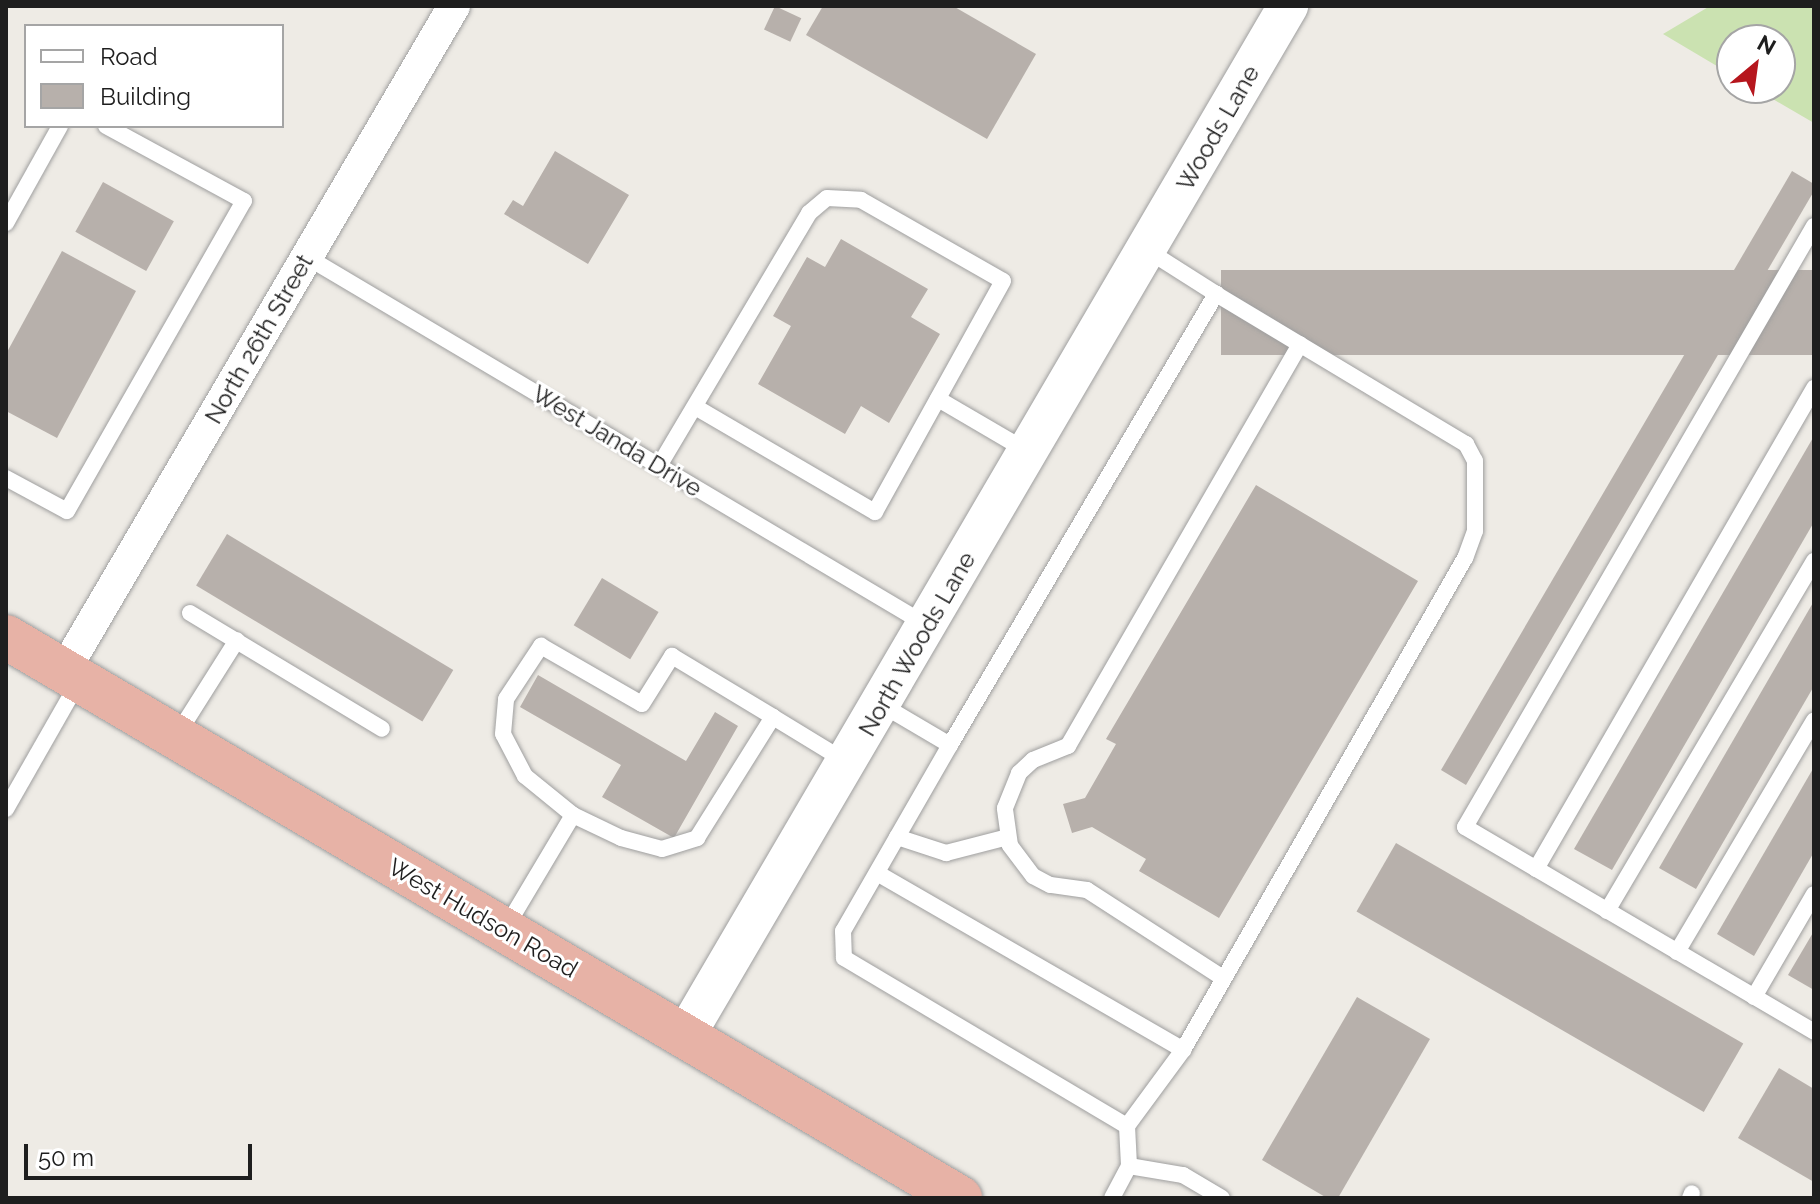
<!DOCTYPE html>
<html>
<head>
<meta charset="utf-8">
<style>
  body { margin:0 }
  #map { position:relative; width:1820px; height:1204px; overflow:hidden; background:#eeebe5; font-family:Raleway,sans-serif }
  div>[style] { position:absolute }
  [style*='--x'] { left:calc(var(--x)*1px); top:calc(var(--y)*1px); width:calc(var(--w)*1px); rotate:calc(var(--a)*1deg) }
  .grass>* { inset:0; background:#cbe2b1 }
  .building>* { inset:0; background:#b7b0ab; transform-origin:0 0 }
  .roads { filter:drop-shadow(0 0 2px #9f9f9f) drop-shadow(0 0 2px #9f9f9f) }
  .service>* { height:16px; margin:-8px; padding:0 8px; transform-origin:8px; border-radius:8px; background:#fff }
  .minor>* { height:32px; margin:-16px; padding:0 16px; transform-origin:16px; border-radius:16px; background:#fff }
  .tertiary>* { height:40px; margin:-20px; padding:0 20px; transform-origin:20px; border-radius:20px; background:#fff }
  .trunk>* { height:44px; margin:-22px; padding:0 22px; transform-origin:22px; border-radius:22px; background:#e7b2a6 }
  span { translate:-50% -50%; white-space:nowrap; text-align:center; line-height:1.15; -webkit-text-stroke:6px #fff; paint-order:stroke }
  .street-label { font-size:24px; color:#1e1e1e }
  .frame { position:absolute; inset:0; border:8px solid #1e1e1e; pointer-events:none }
  .legend { position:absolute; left:24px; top:24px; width:260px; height:104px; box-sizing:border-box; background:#fff; border:2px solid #a5a5a5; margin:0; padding:10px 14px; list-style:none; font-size:24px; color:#1e1e1e }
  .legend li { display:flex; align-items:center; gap:16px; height:40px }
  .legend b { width:40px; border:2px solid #a5a5a5 }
  .north { position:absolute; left:1716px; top:24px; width:80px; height:80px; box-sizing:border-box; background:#fff; border:2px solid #a5a5a5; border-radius:50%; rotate:29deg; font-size:22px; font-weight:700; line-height:32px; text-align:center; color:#1e1e1e }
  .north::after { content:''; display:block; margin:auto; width:28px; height:36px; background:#b6161d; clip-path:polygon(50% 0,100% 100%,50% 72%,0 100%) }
  .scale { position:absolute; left:24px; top:1144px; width:228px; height:36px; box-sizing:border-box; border:4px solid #1e1e1e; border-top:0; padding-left:10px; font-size:24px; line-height:28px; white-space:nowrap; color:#1e1e1e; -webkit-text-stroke:6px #fff; paint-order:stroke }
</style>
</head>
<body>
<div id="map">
  <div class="grass">
    <div style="clip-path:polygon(1710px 6px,1814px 6px,1814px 123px,1754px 88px,1780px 88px,1780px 40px,1732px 40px,1732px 75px,1663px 34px)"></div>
  </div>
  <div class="building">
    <div style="left:775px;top:6px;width:29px;height:26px;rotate:25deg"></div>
    <div style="clip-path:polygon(823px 6px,953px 6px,1036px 54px,987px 139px,806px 35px)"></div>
    <div style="clip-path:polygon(555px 151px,629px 195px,588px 264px,504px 214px,513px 200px,523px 206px)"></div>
    <div style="clip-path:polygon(1792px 171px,1814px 184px,1814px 191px,1466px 785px,1441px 770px)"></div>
    <div style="left:103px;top:182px;width:81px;height:57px;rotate:29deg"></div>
    <div style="clip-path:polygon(841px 239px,928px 289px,911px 317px,940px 334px,889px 423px,861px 406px,845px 434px,758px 384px,791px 326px,773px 316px,807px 257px,825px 267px)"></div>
    <div style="clip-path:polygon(62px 251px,136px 291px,57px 438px,6px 411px,6px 354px)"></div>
    <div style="left:1814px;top:270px;width:85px;height:593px;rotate:90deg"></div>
    <div style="clip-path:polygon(1814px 436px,1814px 522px,1612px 870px,1574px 849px)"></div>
    <div style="clip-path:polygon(1256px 485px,1418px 581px,1219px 918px,1139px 871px,1146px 859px,1092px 827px,1072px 833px,1063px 804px,1085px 798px,1116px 744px,1106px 739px)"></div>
    <div style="left:227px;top:534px;width:264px;height:60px;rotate:31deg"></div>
    <div style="left:602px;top:578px;width:66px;height:55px;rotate:31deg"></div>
    <div style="clip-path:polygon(1814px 601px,1814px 686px,1696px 889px,1659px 868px)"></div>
    <div style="clip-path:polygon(538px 675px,686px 761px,715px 712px,738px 726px,674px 838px,602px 797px,621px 765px,520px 707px)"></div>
    <div style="clip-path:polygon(1814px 767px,1814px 852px,1754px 956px,1717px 934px)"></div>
    <div style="left:1396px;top:843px;width:401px;height:79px;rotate:30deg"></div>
    <div style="clip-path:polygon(1814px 931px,1814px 990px,1788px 975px)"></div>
    <div style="clip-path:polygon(1357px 997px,1430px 1039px,1338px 1198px,1327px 1198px,1262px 1160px)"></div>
    <div style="clip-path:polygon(1779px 1068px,1814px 1089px,1814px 1182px,1738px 1138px)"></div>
  </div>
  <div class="roads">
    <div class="service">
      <div style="--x:6;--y:223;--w:111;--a:-60.9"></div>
      <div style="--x:1814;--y:226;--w:695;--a:120.14"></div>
      <div style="--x:1465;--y:827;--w:405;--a:30.4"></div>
      <div style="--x:1147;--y:250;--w:82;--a:32.5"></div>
      <div style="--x:307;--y:257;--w:719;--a:30.7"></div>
      <div style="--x:938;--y:399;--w:103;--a:30.3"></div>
      <div style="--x:659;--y:466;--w:294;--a:-59.3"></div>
      <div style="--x:809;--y:213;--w:23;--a:-40"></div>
      <div style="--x:827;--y:198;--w:34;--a:3"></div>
      <div style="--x:861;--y:200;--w:163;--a:29.7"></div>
      <div style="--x:1003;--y:281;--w:264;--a:119"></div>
      <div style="--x:875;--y:512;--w:208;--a:-149.7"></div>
      <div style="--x:6;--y:478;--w:69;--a:28.4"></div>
      <div style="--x:67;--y:511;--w:357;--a:-60.3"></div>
      <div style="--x:244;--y:201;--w:157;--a:-151.5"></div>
      <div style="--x:190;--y:613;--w:224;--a:31.1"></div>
      <div style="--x:882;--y:705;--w:79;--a:30.5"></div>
      <div style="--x:950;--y:745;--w:524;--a:-59.47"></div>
      <div style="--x:1216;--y:294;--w:292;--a:31"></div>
      <div style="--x:1466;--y:444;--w:19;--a:62"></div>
      <div style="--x:1475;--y:461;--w:70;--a:90"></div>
      <div style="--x:1475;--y:531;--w:29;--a:110"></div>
      <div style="--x:1465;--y:558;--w:567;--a:119.82"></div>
      <div style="--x:1183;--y:1050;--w:94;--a:126.4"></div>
      <div style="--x:1127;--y:1126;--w:40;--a:87.1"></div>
      <div style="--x:1129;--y:1166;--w:36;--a:118"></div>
      <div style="--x:177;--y:735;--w:112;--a:-57.7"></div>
      <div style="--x:950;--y:745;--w:215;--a:119.9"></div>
      <div style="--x:843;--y:931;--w:27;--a:88"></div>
      <div style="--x:844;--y:958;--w:329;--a:30.7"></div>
      <div style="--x:6;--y:809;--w:147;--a:-60.3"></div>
      <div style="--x:573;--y:815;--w:62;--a:-140.9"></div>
      <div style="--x:525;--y:776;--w:47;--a:-117.6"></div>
      <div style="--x:503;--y:734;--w:35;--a:-85"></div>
      <div style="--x:506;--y:699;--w:64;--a:-56.6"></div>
      <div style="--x:541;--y:646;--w:116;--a:29.9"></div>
      <div style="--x:642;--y:704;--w:57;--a:-58"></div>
      <div style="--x:672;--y:656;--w:118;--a:31.1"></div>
      <div style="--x:897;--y:837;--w:52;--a:18.1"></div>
      <div style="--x:946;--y:853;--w:64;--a:-14.5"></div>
      <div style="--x:1536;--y:869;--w:556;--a:-59.97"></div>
      <div style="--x:877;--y:873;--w:354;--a:30"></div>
      <div style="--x:1607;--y:911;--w:407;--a:-59.4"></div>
      <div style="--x:505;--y:929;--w:133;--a:-59.2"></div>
      <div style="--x:573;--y:815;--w:53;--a:25.6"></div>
      <div style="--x:621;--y:838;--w:42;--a:15"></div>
      <div style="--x:662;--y:849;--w:37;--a:-17"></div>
      <div style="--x:697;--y:838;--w:143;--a:-57.9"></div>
      <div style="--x:773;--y:717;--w:84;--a:31.4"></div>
      <div style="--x:1677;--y:952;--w:269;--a:-59.4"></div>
      <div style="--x:1223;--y:978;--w:162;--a:-147.1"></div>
      <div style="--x:1087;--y:890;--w:37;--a:-172"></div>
      <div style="--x:1050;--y:885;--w:19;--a:-152"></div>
      <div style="--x:1033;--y:876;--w:39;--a:-127"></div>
      <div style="--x:1010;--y:845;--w:37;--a:-98"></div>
      <div style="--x:1005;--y:808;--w:38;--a:-68"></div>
      <div style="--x:1019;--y:773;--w:19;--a:-43"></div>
      <div style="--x:1033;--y:760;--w:38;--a:-22"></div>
      <div style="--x:1068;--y:746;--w:464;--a:-60"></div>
      <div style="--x:1754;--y:997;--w:119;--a:-59.8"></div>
      <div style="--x:1129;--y:1166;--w:55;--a:9.5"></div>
      <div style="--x:1183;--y:1175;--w:45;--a:30.5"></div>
      <div style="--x:1690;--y:1198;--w:5;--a:-68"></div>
    </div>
    <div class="minor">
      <div style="--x:64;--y:671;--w:771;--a:-59.61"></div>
    </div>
    <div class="tertiary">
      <div style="--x:685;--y:1036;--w:1194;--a:-59.65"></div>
    </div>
    <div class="trunk">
      <div style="--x:6;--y:637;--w:1107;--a:30.46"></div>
    </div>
  </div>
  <div class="street-label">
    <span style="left:1218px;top:128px;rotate:-60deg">Woods Lane</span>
    <span style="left:259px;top:339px;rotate:-60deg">North 26th Street</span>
    <span style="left:617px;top:441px;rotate:31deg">West Janda Drive</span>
    <span style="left:917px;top:644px;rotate:-60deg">North Woods Lane</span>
    <span style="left:483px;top:918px;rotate:30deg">West Hudson Road</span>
  </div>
  <div class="frame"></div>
  <ul class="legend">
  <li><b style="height:10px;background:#fff"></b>Road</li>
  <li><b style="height:22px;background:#b7b0ab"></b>Building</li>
  </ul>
  <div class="north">N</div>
  <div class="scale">50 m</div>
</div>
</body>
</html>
